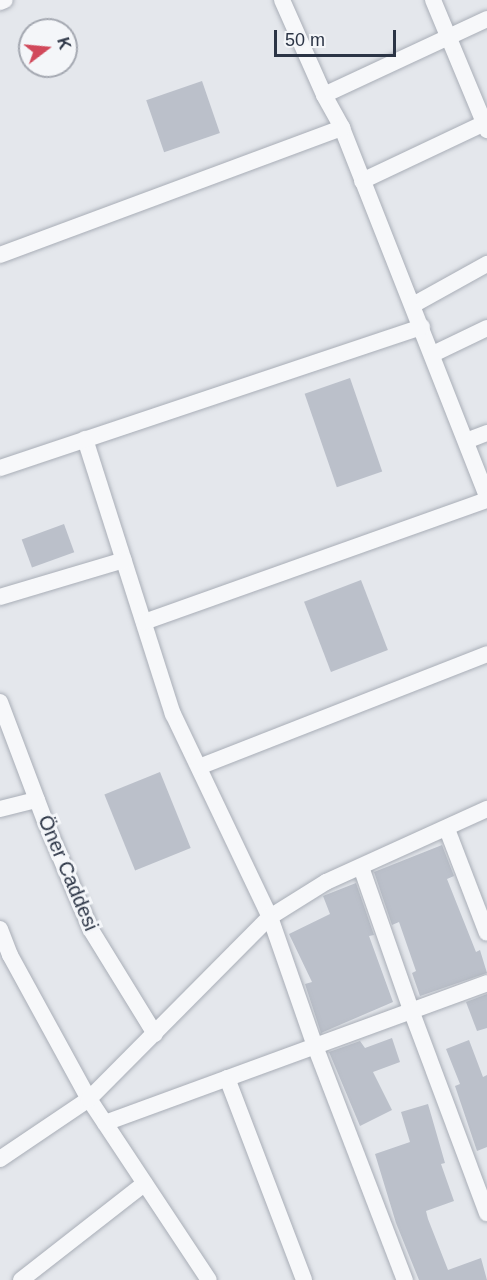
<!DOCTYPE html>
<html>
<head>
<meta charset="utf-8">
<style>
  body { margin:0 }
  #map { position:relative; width:487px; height:1280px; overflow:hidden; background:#e4e7ec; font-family:Helvetica,sans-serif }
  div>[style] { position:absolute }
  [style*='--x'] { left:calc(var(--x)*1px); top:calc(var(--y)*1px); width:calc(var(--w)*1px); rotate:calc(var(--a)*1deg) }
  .building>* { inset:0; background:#bbc0ca; transform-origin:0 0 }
  .roads { filter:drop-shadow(0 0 2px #a9aeb7) drop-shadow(0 0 2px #a9aeb7) }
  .minor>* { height:16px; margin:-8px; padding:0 8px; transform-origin:8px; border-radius:8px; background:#f7f8fa }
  span { translate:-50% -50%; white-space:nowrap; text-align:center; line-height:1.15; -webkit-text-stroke:6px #f4f6f9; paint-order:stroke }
  .street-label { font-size:20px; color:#2b3445 }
  .north { position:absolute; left:18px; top:18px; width:60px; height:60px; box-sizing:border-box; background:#f4f6f9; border:2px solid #a4a8b1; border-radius:50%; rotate:74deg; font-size:16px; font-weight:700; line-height:24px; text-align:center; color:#2b3445 }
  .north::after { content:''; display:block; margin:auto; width:21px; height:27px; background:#d1495b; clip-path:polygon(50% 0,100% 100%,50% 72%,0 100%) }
  .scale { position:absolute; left:274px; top:30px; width:122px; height:27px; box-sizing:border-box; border:3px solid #2b3445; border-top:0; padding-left:8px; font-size:18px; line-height:21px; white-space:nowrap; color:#2b3445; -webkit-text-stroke:4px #f4f6f9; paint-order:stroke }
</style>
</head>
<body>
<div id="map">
  <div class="building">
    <div style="left:202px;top:81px;width:55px;height:59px;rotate:71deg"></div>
    <div style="left:350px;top:378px;width:99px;height:48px;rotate:71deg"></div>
    <div style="left:64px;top:524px;width:30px;height:45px;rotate:70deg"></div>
    <div style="left:361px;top:580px;width:75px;height:61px;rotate:69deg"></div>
    <div style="left:160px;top:772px;width:82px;height:60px;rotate:68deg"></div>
    <div style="clip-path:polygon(442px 845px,454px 876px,447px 879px,476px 952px,480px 950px,487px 973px,420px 996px,412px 973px,416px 971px,399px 922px,392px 925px,374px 872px)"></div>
    <div style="clip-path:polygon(356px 883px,374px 935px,369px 936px,393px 1002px,321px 1033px,305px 984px,312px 982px,289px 934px,330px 914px,323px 896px)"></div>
    <div style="clip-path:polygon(487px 994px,487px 1028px,477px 1031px,466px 1002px)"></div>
    <div style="clip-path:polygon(392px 1038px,400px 1062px,373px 1072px,392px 1110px,360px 1126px,329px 1052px,360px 1041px,365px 1048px)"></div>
    <div style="clip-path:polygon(469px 1040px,483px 1077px,487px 1075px,487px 1147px,477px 1151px,455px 1086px,460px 1084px,446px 1049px)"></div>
    <div style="clip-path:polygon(428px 1104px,445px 1163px,441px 1164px,454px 1201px,426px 1211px,428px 1219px,448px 1270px,481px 1258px,487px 1280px,419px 1280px,396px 1223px,375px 1154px,410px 1142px,401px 1112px)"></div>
  </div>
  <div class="roads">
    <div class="minor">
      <div style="--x:282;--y:0;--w:104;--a:66.1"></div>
      <div style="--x:324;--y:95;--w:38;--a:61"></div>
      <div style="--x:342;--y:128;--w:396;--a:68.5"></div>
      <div style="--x:433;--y:0;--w:141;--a:67.4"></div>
      <div style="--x:0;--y:2;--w:5;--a:-22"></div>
      <div style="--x:324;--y:95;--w:180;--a:-25"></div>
      <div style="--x:362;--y:181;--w:138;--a:-25.3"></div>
      <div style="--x:0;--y:255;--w:365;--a:-20.4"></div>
      <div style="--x:413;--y:305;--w:85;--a:-29"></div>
      <div style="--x:433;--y:354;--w:60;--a:-25.7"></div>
      <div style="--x:85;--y:439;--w:289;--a:72.3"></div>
      <div style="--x:173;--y:714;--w:225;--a:64.5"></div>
      <div style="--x:270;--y:917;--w:137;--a:70.8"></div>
      <div style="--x:315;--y:1046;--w:251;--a:69"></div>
      <div style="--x:466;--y:441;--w:22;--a:-21"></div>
      <div style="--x:0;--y:468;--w:445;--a:-18.5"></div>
      <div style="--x:0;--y:597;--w:129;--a:-16.6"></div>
      <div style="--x:144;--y:622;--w:364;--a:-19.6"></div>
      <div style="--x:0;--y:702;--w:127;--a:69.3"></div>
      <div style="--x:45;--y:821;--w:118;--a:67.1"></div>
      <div style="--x:91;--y:930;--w:122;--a:58.4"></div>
      <div style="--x:199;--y:767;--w:309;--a:-21.4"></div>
      <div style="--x:0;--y:809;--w:38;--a:-14"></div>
      <div style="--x:447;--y:829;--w:111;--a:69"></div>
      <div style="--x:361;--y:867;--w:151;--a:70.7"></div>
      <div style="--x:411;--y:1010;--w:217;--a:69.5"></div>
      <div style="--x:0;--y:929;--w:28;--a:69"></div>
      <div style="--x:10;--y:955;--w:164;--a:61.3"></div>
      <div style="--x:89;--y:1099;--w:217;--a:56.5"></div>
      <div style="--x:227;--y:1078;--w:216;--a:69.1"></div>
      <div style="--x:105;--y:1123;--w:407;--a:-20.1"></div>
      <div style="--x:0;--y:1159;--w:107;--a:-34"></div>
      <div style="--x:89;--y:1099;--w:257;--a:-45.2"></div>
      <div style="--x:270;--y:917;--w:66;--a:-32"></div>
      <div style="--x:326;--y:882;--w:177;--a:-24.4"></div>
      <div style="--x:21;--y:1280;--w:157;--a:-38"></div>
    </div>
  </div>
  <div class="street-label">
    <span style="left:68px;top:873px;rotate:67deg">Öner Caddesi</span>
  </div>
  <div class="north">K</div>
  <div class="scale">50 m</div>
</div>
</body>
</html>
